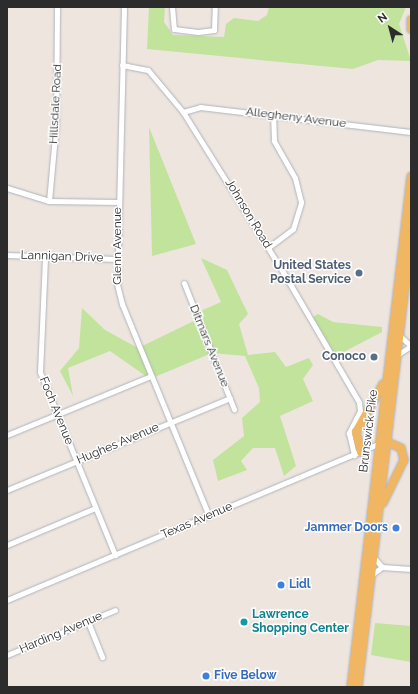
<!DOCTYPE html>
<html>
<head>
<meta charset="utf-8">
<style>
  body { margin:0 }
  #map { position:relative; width:418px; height:694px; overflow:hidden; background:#eee5df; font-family:Raleway,sans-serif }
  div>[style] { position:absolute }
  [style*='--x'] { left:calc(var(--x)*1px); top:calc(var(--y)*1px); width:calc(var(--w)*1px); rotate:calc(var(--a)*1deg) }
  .green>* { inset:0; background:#c1e39c }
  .roads { filter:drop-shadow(0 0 1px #afb4bc) drop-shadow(0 0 1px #afb4bc) }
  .street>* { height:5px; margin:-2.5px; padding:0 2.5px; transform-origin:2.5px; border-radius:2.5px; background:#fff }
  .primary>* { height:8px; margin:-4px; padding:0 4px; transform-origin:4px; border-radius:4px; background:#f0b662 }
  .dots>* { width:11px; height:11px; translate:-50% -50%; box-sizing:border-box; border:2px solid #fff; border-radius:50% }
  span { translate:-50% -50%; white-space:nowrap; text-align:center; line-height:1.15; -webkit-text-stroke:3px #fff; paint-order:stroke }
  .street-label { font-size:12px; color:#2c2c2c }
  .service-label { font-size:12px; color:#4e5e75; font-weight:700 }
  .right { translate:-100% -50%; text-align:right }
  .shop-label { font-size:12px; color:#366cbe; font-weight:700 }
  .left { translate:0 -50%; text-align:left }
  .culture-label { font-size:12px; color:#0d838f; font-weight:700 }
  .frame { position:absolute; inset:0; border:8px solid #2c2c2c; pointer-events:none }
  .north { position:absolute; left:370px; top:8px; width:40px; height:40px; -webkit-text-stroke:3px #fff; paint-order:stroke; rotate:324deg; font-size:11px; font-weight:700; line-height:16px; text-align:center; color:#2c2c2c }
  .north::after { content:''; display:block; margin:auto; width:14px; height:18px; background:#2c2c2c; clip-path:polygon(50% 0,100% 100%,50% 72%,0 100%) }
</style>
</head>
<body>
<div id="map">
  <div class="green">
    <div style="clip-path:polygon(149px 7px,165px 7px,164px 22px,173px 35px,224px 37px,226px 24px,234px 18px,258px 21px,267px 15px,269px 7px,406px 7px,399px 24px,411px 61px,378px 60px,353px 69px,147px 49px)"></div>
    <div style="clip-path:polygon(149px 127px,196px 244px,152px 256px)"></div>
    <div style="clip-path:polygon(201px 258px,227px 270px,248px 314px,239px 324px,248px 355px,275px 352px,286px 367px,309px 358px,313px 365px,303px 379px,313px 401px,280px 416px,296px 466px,284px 476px,275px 448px,253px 448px,241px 461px,247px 470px,218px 481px,213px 460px,244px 436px,242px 418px,260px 402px,259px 388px,245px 356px,212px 353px,150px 379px,110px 351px,68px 368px,73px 396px,60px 371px,79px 348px,82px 308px,105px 330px,138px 348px,198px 319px,196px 313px,221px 302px)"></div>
    <div style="clip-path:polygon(318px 314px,333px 322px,382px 327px,382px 332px,336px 356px,313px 317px)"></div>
    <div style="clip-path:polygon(375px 623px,411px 626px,411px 662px,371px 655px)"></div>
  </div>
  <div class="roads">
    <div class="street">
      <div style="--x:124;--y:7;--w:277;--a:91.4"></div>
      <div style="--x:117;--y:284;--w:21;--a:76"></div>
      <div style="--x:122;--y:304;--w:229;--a:67.7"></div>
      <div style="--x:172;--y:7;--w:22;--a:85"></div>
      <div style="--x:174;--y:29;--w:24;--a:7"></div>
      <div style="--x:198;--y:32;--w:16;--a:-7"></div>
      <div style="--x:214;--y:30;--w:23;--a:-88"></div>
      <div style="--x:122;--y:65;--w:26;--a:11"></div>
      <div style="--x:148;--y:70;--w:55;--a:50.2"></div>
      <div style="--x:183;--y:112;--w:189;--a:58"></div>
      <div style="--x:283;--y:272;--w:151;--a:59.7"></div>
      <div style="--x:359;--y:402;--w:9;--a:84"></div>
      <div style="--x:360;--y:411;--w:25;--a:117"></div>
      <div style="--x:349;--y:433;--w:23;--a:77"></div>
      <div style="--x:183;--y:112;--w:18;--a:-16"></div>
      <div style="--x:200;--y:107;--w:212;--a:6.8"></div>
      <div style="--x:7;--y:188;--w:44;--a:17.2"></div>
      <div style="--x:49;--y:201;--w:69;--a:0.8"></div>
      <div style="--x:49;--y:201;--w:77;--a:-84.8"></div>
      <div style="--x:56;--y:124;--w:117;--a:-89.5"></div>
      <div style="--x:269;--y:247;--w:30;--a:-37"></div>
      <div style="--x:293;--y:229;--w:28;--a:-73"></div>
      <div style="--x:301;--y:202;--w:25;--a:-104"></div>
      <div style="--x:295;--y:178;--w:43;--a:-119.6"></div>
      <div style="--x:274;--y:141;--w:26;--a:-92"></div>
      <div style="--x:7;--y:255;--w:109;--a:2.1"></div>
      <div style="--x:45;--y:258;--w:114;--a:92.5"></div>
      <div style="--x:40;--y:372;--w:198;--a:67.7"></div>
      <div style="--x:184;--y:283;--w:136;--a:68.4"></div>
      <div style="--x:399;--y:335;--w:16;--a:43"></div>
      <div style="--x:397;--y:355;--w:17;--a:-33"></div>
      <div style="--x:7;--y:435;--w:156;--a:-22.3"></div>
      <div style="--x:7;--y:490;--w:241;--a:-22.4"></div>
      <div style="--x:7;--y:545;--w:95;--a:-22.8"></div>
      <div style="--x:374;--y:558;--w:12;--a:48"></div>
      <div style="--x:382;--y:567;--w:29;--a:4"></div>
      <div style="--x:371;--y:575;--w:14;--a:-36"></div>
      <div style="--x:7;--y:600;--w:405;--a:-22.8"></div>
      <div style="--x:88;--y:622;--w:38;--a:68"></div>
      <div style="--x:7;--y:655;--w:117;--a:-22.6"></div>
    </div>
    <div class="primary">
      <div style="--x:411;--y:20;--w:9;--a:90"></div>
      <div style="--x:361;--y:452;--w:21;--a:-104"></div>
      <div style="--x:356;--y:432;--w:55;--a:-60.6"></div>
      <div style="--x:383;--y:503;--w:48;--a:-64"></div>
      <div style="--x:404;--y:460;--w:12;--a:-104"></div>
      <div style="--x:401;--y:448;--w:15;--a:-157"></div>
      <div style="--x:351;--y:687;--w:514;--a:-83.29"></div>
      <div style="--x:358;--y:687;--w:456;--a:-83.3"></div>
    </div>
  </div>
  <div class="dots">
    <div style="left:359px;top:273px;background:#5c6f8a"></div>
    <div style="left:374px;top:357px;background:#5c6f8a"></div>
    <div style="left:396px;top:528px;background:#3f7fe0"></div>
    <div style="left:281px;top:585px;background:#3f7fe0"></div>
    <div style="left:244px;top:622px;background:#0f9aa8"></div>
    <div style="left:206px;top:676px;background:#3f7fe0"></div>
  </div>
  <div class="street-label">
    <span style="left:56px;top:104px;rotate:-87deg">Hillsdale Road</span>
    <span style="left:296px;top:118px;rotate:7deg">Allegheny Avenue</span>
    <span style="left:248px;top:214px;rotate:59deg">Johnson Road</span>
    <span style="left:118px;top:246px;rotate:-90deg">Glenn Avenue</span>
    <span style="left:62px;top:257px;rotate:2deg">Lannigan Drive</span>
    <span style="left:209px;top:346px;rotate:68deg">Ditmars Avenue</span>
    <span style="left:56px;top:411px;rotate:68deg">Foch Avenue</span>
    <span style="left:369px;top:431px;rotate:-83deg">Brunswick Pike</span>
    <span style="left:118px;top:444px;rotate:-23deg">Hughes Avenue</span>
    <span style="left:197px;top:521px;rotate:-23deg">Texas Avenue</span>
    <span style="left:61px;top:633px;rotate:-23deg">Harding Avenue</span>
  </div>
  <div class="service-label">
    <span class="right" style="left:351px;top:273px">United States<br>Postal Service</span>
    <span class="right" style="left:366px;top:357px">Conoco</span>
  </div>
  <div class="shop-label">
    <span class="right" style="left:388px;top:528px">Jammer Doors</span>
    <span class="left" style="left:289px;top:585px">Lidl</span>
    <span class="left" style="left:214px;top:676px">Five Below</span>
  </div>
  <div class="culture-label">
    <span class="left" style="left:252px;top:622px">Lawrence<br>Shopping Center</span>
  </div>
  <div class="frame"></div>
  <div class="north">N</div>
</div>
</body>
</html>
